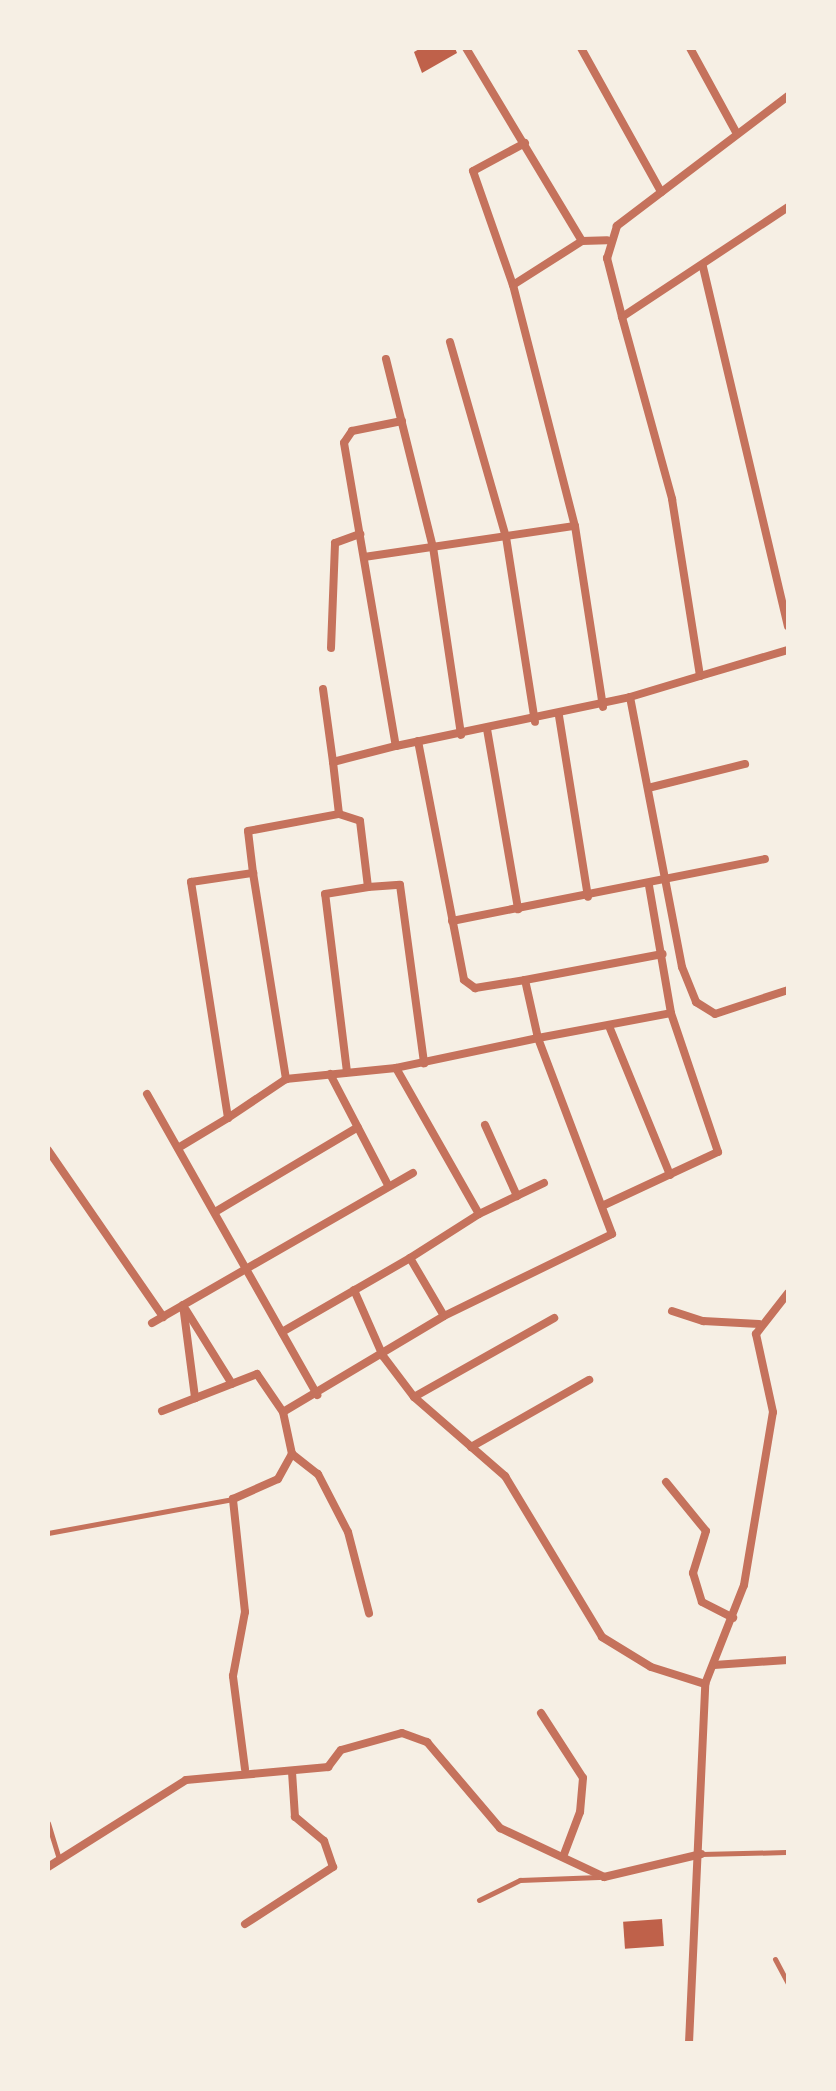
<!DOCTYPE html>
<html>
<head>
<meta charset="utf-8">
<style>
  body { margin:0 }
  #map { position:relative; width:836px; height:2091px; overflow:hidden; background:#f6efe4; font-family:"DM Sans",sans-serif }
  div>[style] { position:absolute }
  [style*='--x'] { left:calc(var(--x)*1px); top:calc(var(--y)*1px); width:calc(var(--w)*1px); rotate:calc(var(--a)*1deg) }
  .building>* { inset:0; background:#bf614a; transform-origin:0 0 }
  .service>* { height:5px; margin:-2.5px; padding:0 2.5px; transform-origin:2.5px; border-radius:2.5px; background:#c5725c }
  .minor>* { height:8px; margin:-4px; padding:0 4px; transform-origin:4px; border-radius:4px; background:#c5725c }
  span { translate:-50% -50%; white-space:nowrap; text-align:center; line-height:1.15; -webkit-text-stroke:7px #f6efe4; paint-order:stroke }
  .frame { position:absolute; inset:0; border:50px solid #f6efe4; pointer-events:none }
</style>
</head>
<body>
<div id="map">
  <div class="building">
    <div style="clip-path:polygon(421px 48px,455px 48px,457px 53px,422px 73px,414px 52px)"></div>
    <div style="left:662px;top:1919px;width:27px;height:39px;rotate:86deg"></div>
  </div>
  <div class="service">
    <div style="--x:48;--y:1533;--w:188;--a:-10.4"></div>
    <div style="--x:48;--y:1823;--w:37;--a:73"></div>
    <div style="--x:701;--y:1854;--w:85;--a:-1.3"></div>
    <div style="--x:479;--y:1900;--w:46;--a:-26"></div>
    <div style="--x:520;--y:1880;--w:79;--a:-2.2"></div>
    <div style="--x:775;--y:1959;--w:27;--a:62"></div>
  </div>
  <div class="minor">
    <div style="--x:466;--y:48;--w:225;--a:59"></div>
    <div style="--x:581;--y:48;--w:165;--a:60.9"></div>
    <div style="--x:690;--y:48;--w:98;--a:61.3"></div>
    <div style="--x:788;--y:96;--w:215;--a:142.8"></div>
    <div style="--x:617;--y:226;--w:34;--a:107"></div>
    <div style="--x:607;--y:258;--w:61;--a:75.7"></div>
    <div style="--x:622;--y:317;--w:199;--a:-33.5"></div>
    <div style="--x:525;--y:143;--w:59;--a:151.7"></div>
    <div style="--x:473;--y:171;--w:121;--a:70.7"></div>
    <div style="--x:513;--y:285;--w:82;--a:-32.5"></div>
    <div style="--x:582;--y:241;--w:25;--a:-2"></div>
    <div style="--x:703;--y:267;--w:369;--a:76.7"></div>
    <div style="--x:513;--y:285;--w:249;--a:75.6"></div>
    <div style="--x:622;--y:317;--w:189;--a:74.6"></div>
    <div style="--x:672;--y:499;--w:179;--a:81"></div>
    <div style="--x:700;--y:676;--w:73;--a:163.3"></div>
    <div style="--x:630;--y:697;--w:275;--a:79.1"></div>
    <div style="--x:682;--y:967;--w:38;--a:68"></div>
    <div style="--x:696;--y:1002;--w:22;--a:32"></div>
    <div style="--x:715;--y:1014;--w:77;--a:-18.2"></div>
    <div style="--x:450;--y:342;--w:203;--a:74"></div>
    <div style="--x:506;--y:537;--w:187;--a:81.1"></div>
    <div style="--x:386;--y:359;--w:194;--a:76"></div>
    <div style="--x:433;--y:547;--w:190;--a:81.5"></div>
    <div style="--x:402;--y:421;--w:51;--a:168.7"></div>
    <div style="--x:352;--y:431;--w:14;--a:124"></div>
    <div style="--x:344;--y:443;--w:307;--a:80.3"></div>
    <div style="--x:396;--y:746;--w:239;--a:-11.8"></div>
    <div style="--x:364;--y:557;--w:213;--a:-8.4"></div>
    <div style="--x:575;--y:526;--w:183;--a:81.2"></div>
    <div style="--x:331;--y:648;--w:105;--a:-87.8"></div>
    <div style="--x:335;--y:543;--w:27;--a:-20"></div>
    <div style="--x:700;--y:676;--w:92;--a:-16.5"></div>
    <div style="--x:323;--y:689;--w:74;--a:82.2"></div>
    <div style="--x:559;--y:716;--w:183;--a:80.9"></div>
    <div style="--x:487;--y:729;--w:183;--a:80.2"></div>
    <div style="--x:418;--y:741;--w:243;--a:79.1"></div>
    <div style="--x:464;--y:980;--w:14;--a:36"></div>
    <div style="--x:475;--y:988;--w:51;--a:-9.1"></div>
    <div style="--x:525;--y:980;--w:59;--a:77.4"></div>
    <div style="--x:538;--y:1038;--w:135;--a:-10.6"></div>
    <div style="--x:671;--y:1013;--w:129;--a:-99.8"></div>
    <div style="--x:648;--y:788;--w:100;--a:-13.9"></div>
    <div style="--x:339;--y:814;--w:22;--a:18"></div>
    <div style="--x:360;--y:821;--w:66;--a:83.1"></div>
    <div style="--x:253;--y:873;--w:209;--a:80.9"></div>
    <div style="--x:452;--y:921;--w:319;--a:-11.2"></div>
    <div style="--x:525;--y:980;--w:140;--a:-10.7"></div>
    <div style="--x:609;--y:1026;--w:161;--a:67.7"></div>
    <div style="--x:396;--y:1068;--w:168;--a:60.4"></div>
    <div style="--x:479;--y:1214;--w:82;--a:147.5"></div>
    <div style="--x:410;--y:1258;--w:67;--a:59.6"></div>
    <div style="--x:347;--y:1072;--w:179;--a:-97"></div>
    <div style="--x:325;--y:894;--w:44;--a:-9.2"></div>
    <div style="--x:368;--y:887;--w:32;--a:-4"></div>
    <div style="--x:400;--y:885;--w:180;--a:82.3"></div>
    <div style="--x:330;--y:1074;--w:125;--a:62.4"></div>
    <div style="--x:147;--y:1094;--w:346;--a:60.5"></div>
    <div style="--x:485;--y:1125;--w:78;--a:65.7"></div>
    <div style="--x:178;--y:1148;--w:58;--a:-31"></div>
    <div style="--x:48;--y:1150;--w:203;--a:55.4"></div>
    <div style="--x:602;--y:1206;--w:128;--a:-25"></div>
    <div style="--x:718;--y:1152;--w:147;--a:-108.7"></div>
    <div style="--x:215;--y:1212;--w:166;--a:-30.7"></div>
    <div style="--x:479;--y:1214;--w:72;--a:-25.5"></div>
    <div style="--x:354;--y:1290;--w:72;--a:66.3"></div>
    <div style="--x:383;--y:1356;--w:51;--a:52.9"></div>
    <div style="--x:414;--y:1397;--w:121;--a:41"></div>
    <div style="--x:505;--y:1476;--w:188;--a:58.9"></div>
    <div style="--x:602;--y:1637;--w:57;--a:31.5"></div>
    <div style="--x:651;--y:1667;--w:57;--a:17.5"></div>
    <div style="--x:183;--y:1305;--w:94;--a:82.6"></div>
    <div style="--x:186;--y:1310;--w:87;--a:58.1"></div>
    <div style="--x:672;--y:1311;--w:33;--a:18"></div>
    <div style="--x:703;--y:1321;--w:56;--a:3.1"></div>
    <div style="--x:152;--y:1323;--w:301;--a:-29.9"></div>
    <div style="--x:282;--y:1332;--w:148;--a:-30"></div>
    <div style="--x:414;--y:1397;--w:161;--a:-29.4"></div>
    <div style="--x:162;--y:1411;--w:102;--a:-21.3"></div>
    <div style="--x:257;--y:1374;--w:46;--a:55.6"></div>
    <div style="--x:471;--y:1447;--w:136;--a:-29.6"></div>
    <div style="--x:292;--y:1454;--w:33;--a:38"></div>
    <div style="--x:318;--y:1474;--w:65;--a:62.7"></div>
    <div style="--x:348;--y:1532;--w:84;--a:75.5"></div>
    <div style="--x:666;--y:1482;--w:63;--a:50.8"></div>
    <div style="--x:706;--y:1531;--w:44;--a:107.2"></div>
    <div style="--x:693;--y:1573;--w:30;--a:73"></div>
    <div style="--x:702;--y:1602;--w:35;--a:27"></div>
    <div style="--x:714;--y:1665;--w:74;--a:-3.9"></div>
    <div style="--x:541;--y:1713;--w:77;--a:57.1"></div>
    <div style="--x:583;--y:1778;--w:34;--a:95"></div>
    <div style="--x:580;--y:1812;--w:48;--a:110.7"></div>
    <div style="--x:245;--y:1769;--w:94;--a:-97.4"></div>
    <div style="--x:233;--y:1676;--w:65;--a:-79.4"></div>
    <div style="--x:245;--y:1612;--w:114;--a:-96.1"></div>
    <div style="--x:233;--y:1499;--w:49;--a:-24"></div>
    <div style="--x:278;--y:1479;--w:29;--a:-61"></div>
    <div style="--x:292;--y:1454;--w:43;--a:-102.1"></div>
    <div style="--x:283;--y:1412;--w:187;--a:-30.8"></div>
    <div style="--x:444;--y:1316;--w:187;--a:-26"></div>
    <div style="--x:612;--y:1234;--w:210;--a:-110.7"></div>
    <div style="--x:538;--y:1038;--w:145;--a:168.1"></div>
    <div style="--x:396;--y:1068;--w:111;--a:174.3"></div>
    <div style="--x:286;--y:1079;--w:70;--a:146.1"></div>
    <div style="--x:228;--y:1118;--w:239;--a:-98.9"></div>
    <div style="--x:191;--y:882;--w:63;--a:-8.3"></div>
    <div style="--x:253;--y:873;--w:42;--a:-96.8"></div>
    <div style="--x:248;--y:831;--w:93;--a:-10.6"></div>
    <div style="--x:339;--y:814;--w:52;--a:-96.6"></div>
    <div style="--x:333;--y:762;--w:65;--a:-14.3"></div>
    <div style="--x:48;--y:1867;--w:163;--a:-32.2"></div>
    <div style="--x:186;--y:1780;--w:143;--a:-5.2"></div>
    <div style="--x:328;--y:1767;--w:21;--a:-53"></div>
    <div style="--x:341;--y:1750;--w:63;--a:-15.6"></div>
    <div style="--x:402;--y:1733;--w:27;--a:20"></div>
    <div style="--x:427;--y:1742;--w:113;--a:49.7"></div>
    <div style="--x:500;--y:1828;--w:115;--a:25.2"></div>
    <div style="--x:604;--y:1877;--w:100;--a:-13.3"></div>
    <div style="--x:245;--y:1924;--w:105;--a:-32.9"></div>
    <div style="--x:333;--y:1867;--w:28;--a:-109"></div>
    <div style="--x:324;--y:1841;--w:38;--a:-140"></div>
    <div style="--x:295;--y:1817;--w:45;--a:-93.8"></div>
    <div style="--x:689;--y:2043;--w:359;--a:-87.4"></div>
    <div style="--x:705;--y:1684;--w:106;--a:-68.5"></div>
    <div style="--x:744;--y:1585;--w:175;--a:-80.5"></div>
    <div style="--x:773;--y:1412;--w:80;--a:-102.3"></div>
    <div style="--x:756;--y:1334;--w:52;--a:-52"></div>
  </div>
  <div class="frame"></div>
</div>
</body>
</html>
